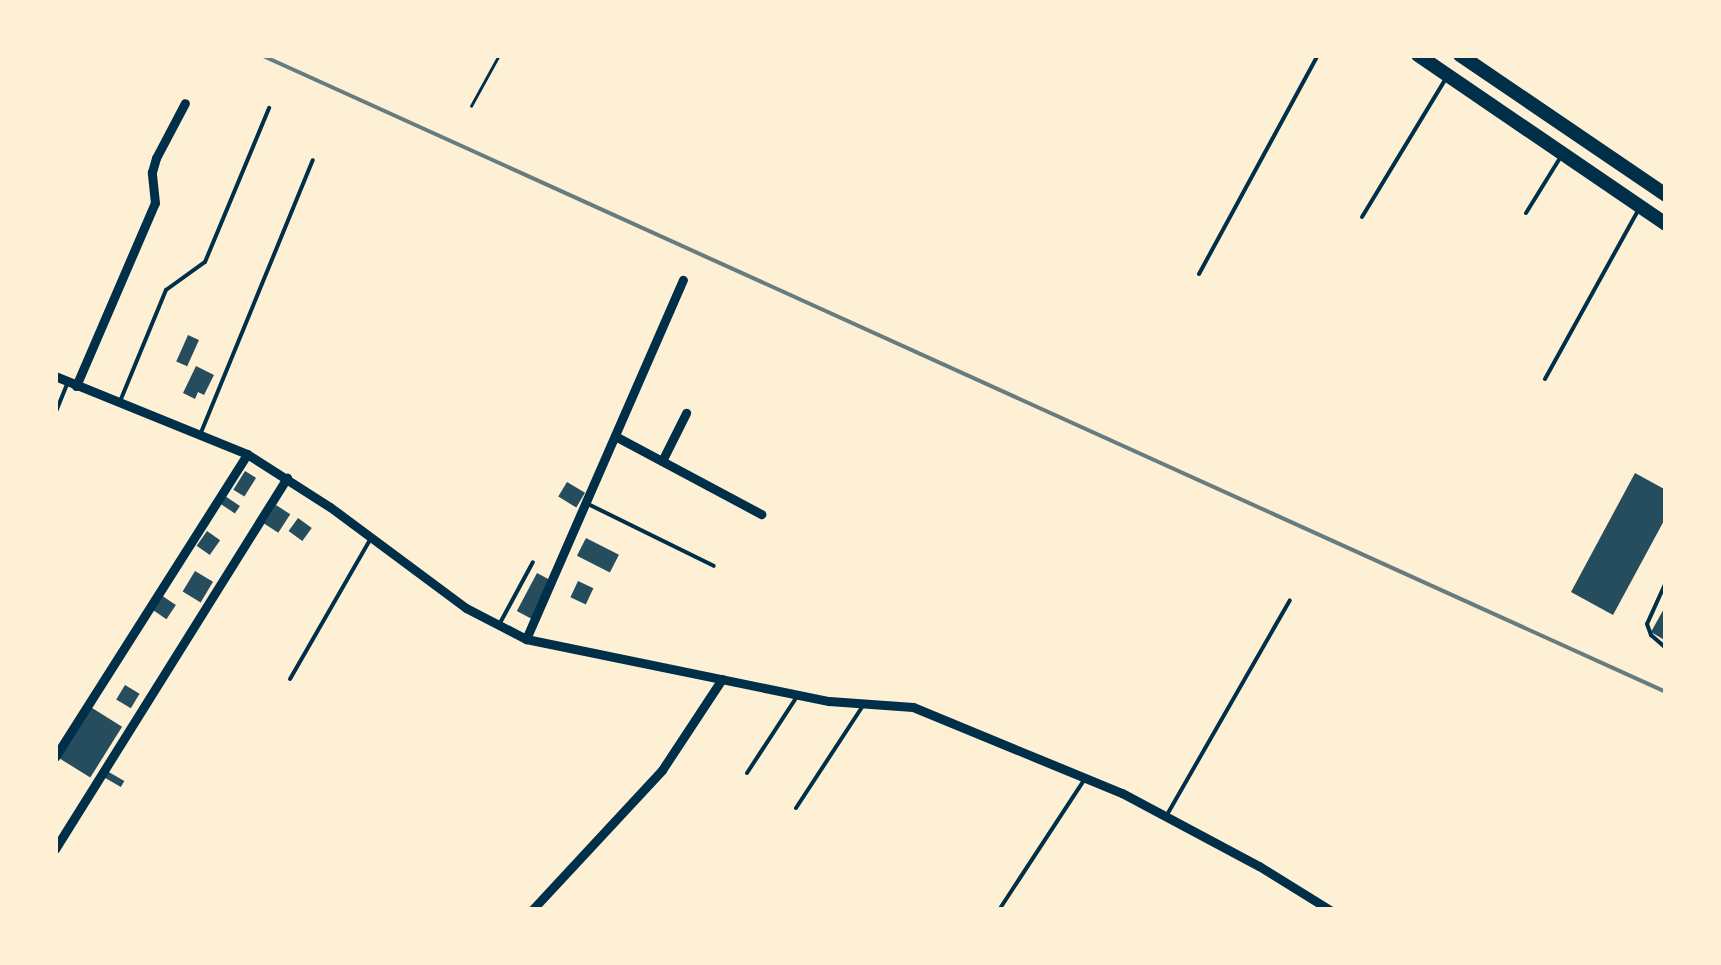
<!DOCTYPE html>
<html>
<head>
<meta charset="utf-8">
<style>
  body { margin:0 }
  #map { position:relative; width:1721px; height:965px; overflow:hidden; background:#fdf0d5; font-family:"Roboto Condensed",sans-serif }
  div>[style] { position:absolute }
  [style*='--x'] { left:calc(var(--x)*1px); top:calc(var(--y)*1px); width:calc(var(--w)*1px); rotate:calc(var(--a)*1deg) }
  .building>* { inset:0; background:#264d5e; transform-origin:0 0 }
  .path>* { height:2.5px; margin:-1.25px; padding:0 1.25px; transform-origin:1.25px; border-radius:1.25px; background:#003049 }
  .service>* { height:4px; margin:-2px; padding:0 2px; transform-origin:2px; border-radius:2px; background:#003049 }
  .minor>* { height:9px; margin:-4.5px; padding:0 4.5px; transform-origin:4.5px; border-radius:4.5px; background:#003049 }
  .trunk>* { height:14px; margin:-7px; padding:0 7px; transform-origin:7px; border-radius:7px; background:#003049 }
  .rail>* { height:4px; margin:-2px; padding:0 2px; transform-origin:2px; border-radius:2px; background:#657d81 }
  span { translate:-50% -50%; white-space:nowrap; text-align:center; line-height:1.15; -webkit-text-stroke:10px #fdf0d5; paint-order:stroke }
  .frame { position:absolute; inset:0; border:58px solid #fdf0d5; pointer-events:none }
</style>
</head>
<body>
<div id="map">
  <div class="building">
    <div style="left:188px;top:335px;width:12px;height:29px;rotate:24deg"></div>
    <div style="clip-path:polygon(196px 366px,214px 375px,204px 395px,198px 392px,195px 399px,183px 393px)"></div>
    <div style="left:245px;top:471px;width:13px;height:22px;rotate:32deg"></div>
    <div style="clip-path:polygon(1635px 473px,1666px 490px,1666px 517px,1613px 615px,1571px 592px)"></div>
    <div style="left:567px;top:482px;width:21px;height:17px;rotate:31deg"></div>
    <div style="left:225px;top:496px;width:18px;height:9px;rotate:34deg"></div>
    <div style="left:276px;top:505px;width:17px;height:22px;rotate:33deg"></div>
    <div style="left:298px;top:518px;width:17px;height:16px;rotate:36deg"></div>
    <div style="left:207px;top:531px;width:16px;height:18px;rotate:35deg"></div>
    <div style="left:586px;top:538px;width:37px;height:20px;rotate:27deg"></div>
    <div style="left:195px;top:571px;width:21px;height:24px;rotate:31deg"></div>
    <div style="left:537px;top:573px;width:17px;height:43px;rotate:28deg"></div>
    <div style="left:578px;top:581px;width:17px;height:18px;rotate:25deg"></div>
    <div style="left:161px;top:595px;width:18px;height:17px;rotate:34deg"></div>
    <div style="clip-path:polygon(1666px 605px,1666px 641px,1651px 632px)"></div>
    <div style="left:125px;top:685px;width:17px;height:17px;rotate:31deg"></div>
    <div style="left:89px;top:706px;width:39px;height:60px;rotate:32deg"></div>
    <div style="left:107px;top:771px;width:20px;height:7px;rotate:30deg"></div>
  </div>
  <div class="path">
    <div style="--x:471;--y:106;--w:58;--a:-61.2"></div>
  </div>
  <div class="service">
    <div style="--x:1526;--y:213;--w:65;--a:-58.3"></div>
    <div style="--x:1362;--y:217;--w:160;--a:-58.8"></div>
    <div style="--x:1199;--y:274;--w:249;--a:-61.5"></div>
    <div style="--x:1545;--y:379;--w:194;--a:-61.1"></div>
    <div style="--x:121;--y:399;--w:118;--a:-67.6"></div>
    <div style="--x:166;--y:290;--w:48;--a:-35.7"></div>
    <div style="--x:205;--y:262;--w:167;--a:-67.4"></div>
    <div style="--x:55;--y:414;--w:35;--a:-68"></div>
    <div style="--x:200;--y:435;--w:297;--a:-67.7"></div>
    <div style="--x:588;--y:504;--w:140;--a:26.2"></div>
    <div style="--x:1666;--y:582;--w:46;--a:114.3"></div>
    <div style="--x:1647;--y:624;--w:12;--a:70"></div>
    <div style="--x:1651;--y:635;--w:20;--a:41"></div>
    <div style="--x:500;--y:623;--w:69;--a:-61.6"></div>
    <div style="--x:290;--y:679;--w:160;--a:-60.1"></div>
    <div style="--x:747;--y:773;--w:90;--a:-56.8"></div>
    <div style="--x:796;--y:808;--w:121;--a:-56.8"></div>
    <div style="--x:1168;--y:813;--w:245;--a:-60.2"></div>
    <div style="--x:999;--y:910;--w:155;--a:-56.8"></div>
  </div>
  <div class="minor">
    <div style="--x:55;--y:376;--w:207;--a:22.1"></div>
    <div style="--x:247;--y:454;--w:98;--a:32.6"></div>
    <div style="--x:330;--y:507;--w:169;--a:36.6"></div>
    <div style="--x:466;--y:608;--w:68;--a:27.3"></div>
    <div style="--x:526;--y:639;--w:309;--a:11.6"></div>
    <div style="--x:829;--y:701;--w:84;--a:4.1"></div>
    <div style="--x:913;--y:707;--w:226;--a:22.4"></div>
    <div style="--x:1122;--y:793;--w:155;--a:28.1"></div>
    <div style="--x:1259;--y:866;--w:84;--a:31.8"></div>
    <div style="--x:76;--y:386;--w:199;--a:-66.7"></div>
    <div style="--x:155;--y:203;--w:31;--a:-96"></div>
    <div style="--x:152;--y:172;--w:15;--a:-74"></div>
    <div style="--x:156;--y:158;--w:62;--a:-62.2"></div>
    <div style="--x:615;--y:436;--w:166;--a:28.1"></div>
    <div style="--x:662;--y:461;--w:54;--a:-63.4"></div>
    <div style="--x:526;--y:639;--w:392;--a:-66.4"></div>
    <div style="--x:55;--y:757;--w:359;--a:-57.6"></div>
    <div style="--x:55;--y:849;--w:438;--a:-58"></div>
    <div style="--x:532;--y:910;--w:191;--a:-47.1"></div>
    <div style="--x:662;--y:770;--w:109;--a:-56.6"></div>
  </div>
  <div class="trunk">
    <div style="--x:1418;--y:55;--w:300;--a:34.3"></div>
    <div style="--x:1460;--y:55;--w:249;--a:34.2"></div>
  </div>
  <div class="rail">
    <div style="--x:261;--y:55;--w:1543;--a:24.39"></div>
  </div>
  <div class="frame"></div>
</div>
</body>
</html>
